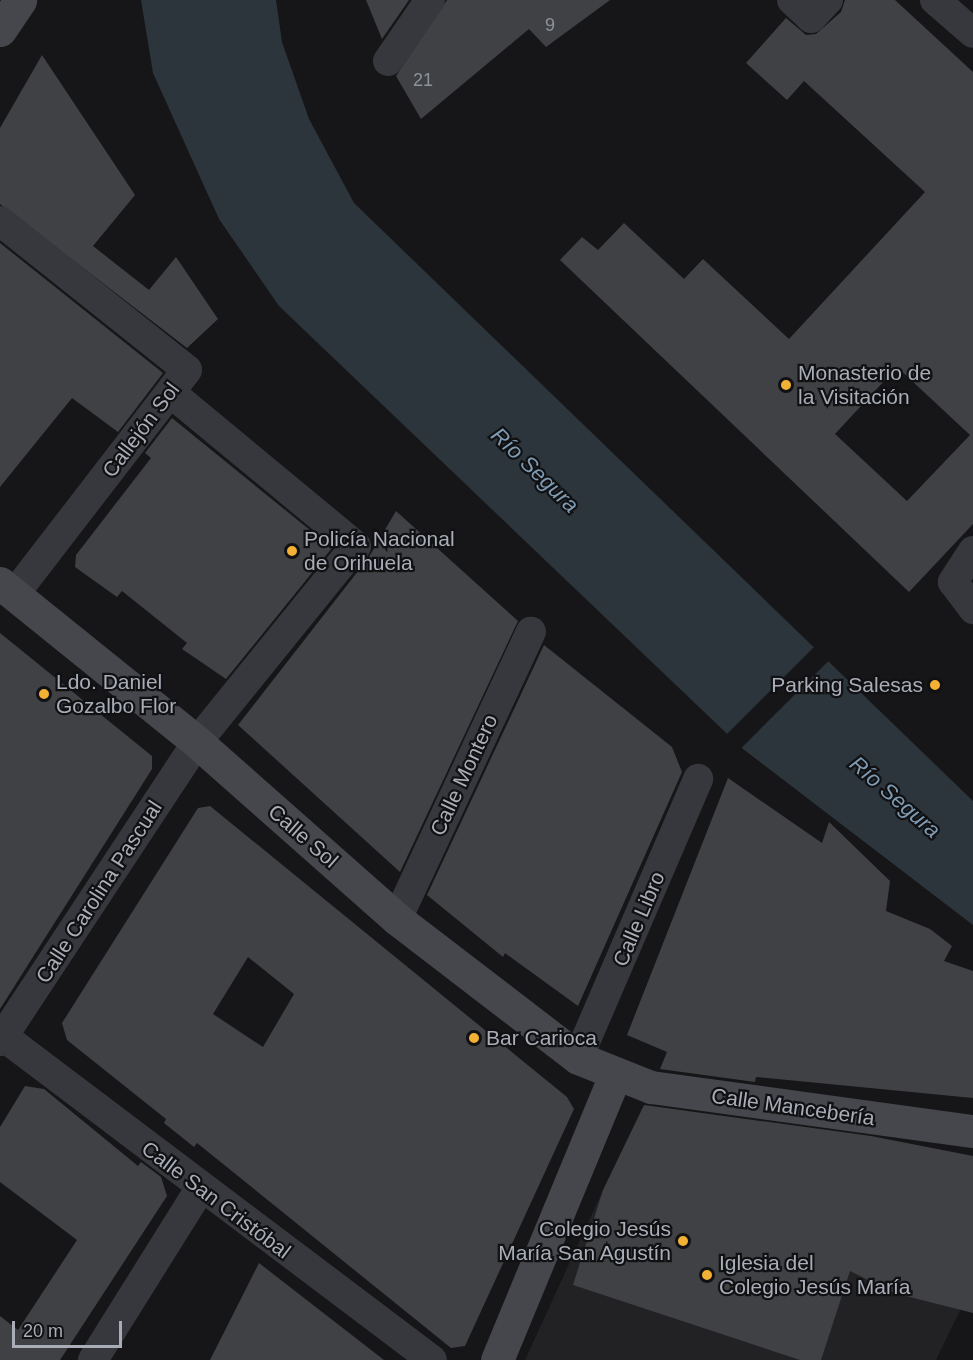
<!DOCTYPE html>
<html>
<head>
<meta charset="utf-8">
<style>
  body { margin:0 }
  #map { position:relative; width:973px; height:1360px; overflow:hidden; background:#161618; font-family:Helvetica,sans-serif }
  div>[style] { position:absolute }
  [style*='--x'] { left:calc(var(--x)*1px); top:calc(var(--y)*1px); width:calc(var(--w)*1px); rotate:calc(var(--a)*1deg) }
  .built>* { inset:0; background:#222225 }
  .water>* { inset:0; background:#2c353c }
  .pier>* { inset:0; background:#161618; transform-origin:0 0 }
  .building>* { inset:0; background:#404145 }
  .street>* { height:30px; margin:-15px; padding:0 15px; transform-origin:15px; border-radius:15px; background:#37383d }
  .secondary>* { height:33px; margin:-16.5px; padding:0 16.5px; transform-origin:16.5px; border-radius:16.5px; background:#45474d }
  .dots>* { width:16px; height:16px; translate:-50% -50%; box-sizing:border-box; border:3px solid #111113; border-radius:50% }
  span { translate:-50% -50%; white-space:nowrap; text-align:center; line-height:1.15; -webkit-text-stroke:4.5px #111113; paint-order:stroke }
  .number-label { font-size:18px; color:#8e929b }
  .number-label span { -webkit-text-stroke-width:0 }
  .poi-label { font-size:21px; color:#a8adb8 }
  .left { translate:0 -50%; text-align:left }
  .right { translate:-100% -50%; text-align:right }
  .street-label { font-size:21px; color:#a8adb8 }
  .water-label { font-size:22px; color:#7f9bb3; font-style:italic }
  .scale { position:absolute; left:12px; top:1321px; width:110px; height:27px; box-sizing:border-box; border:3px solid #a8adb8; border-top:0; padding-left:8px; font-size:18px; line-height:21px; white-space:nowrap; color:#a8adb8; -webkit-text-stroke:4px #111113; paint-order:stroke }
</style>
</head>
<body>
<div id="map">
  <div class="built">
    <div style="clip-path:polygon(603px 1190px,969px 1292px,936px 1360px,525px 1360px)"></div>
  </div>
  <div class="water">
    <div style="clip-path:polygon(141px 0,276px 0,282px 42px,309px 119px,354px 203px,973px 801px,973px 925px,743px 749px,279px 306px,219px 219px,153px 73px)"></div>
  </div>
  <div class="pier">
    <div style="left:815px;top:646px;width:20px;height:128px;rotate:45deg"></div>
  </div>
  <div class="building">
    <div style="clip-path:polygon(366px 0,409px 0,382px 39px)"></div>
    <div style="clip-path:polygon(447px 0,610px 0,546px 47px,529px 29px,421px 119px,396px 76px)"></div>
    <div style="clip-path:polygon(evenodd,845px 0,895px 0,973px 72px,973px 524px,909px 592px,560px 260px,582px 237px,598px 250px,624px 223px,684px 279px,703px 259px,789px 339px,925px 192px,804px 81px,787px 100px,746px 63px,786px 18px,806px 35px,816px 34px,841px 12px,845px 0,897px 367px,970px 435px,907px 501px,835px 434px,897px 367px)"></div>
    <div style="clip-path:polygon(42px 55px,135px 195px,93px 246px,149px 290px,176px 257px,218px 319px,187px 348px,0 204px,0 128px)"></div>
    <div style="clip-path:polygon(0 243px,163px 373px,118px 432px,72px 398px,0 487px)"></div>
    <div style="clip-path:polygon(172px 418px,332px 548px,226px 679px,182px 649px,187px 643px,122px 591px,117px 597px,75px 567px,76px 555px,151px 458px,145px 453px)"></div>
    <div style="clip-path:polygon(396px 511px,518px 621px,400px 872px,238px 725px,369px 557px)"></div>
    <div style="clip-path:polygon(0 633px,152px 756px,152px 769px,0 1009px)"></div>
    <div style="clip-path:polygon(544px 645px,672px 747px,682px 772px,578px 1006px,505px 953px,503px 957px,427px 895px)"></div>
    <div style="clip-path:polygon(728px 778px,822px 843px,829px 822px,890px 881px,886px 911px,930px 929px,952px 946px,944px 961px,973px 971px,973px 1098px,756px 1077px,755px 1082px,660px 1069px,667px 1052px,627px 1035px)"></div>
    <div style="clip-path:polygon(evenodd,210px 806px,567px 1097px,574px 1109px,465px 1346px,451px 1348px,197px 1143px,194px 1147px,164px 1123px,166px 1119px,67px 1040px,62px 1023px,198px 808px,210px 806px,248px 957px,294px 994px,263px 1047px,213px 1014px,248px 957px)"></div>
    <div style="clip-path:polygon(25px 1086px,44px 1089px,138px 1166px,141px 1162px,161px 1177px,167px 1196px,60px 1360px,0 1360px,0 1316px,18px 1330px,77px 1240px,0 1182px,0 1127px)"></div>
    <div style="clip-path:polygon(644px 1105px,871px 1136px,973px 1156px,973px 1313px,894px 1293px,850px 1271px,821px 1360px,800px 1360px,573px 1285px,603px 1190px)"></div>
    <div style="clip-path:polygon(259px 1263px,317px 1308px,384px 1360px,210px 1360px)"></div>
  </div>
  <div class="street">
    <div style="--x:792;--y:0;--w:26;--a:43"></div>
    <div style="--x:811;--y:18;--w:25;--a:-47"></div>
    <div style="--x:935;--y:0;--w:50;--a:41"></div>
    <div style="--x:388;--y:61;--w:74;--a:-55.5"></div>
    <div style="--x:0;--y:221;--w:239;--a:38.5"></div>
    <div style="--x:187;--y:370;--w:284;--a:127.6"></div>
    <div style="--x:973;--y:551;--w:37;--a:123"></div>
    <div style="--x:953;--y:582;--w:34;--a:53"></div>
    <div style="--x:397;--y:919;--w:317;--a:-65"></div>
    <div style="--x:0;--y:1034;--w:541;--a:37.04"></div>
    <div style="--x:0;--y:1041;--w:358;--a:-56.6"></div>
    <div style="--x:197;--y:742;--w:252;--a:-51"></div>
    <div style="--x:356;--y:546;--w:241;--a:-140.4"></div>
    <div style="--x:578;--y:1058;--w:304;--a:-66.7"></div>
    <div style="--x:93;--y:1360;--w:202;--a:-58"></div>
  </div>
  <div class="secondary">
    <div style="--x:0;--y:30;--w:36;--a:-56"></div>
    <div style="--x:0;--y:583;--w:253;--a:38.9"></div>
    <div style="--x:197;--y:742;--w:267;--a:41.5"></div>
    <div style="--x:397;--y:919;--w:228;--a:37.5"></div>
    <div style="--x:578;--y:1058;--w:79;--a:21.7"></div>
    <div style="--x:651;--y:1087;--w:325;--a:7.8"></div>
    <div style="--x:497;--y:1360;--w:308;--a:-67.5"></div>
  </div>
  <div class="dots">
    <div style="left:786px;top:385px;background:#f2b134"></div>
    <div style="left:292px;top:551px;background:#f2b134"></div>
    <div style="left:935px;top:685px;background:#f2b134"></div>
    <div style="left:44px;top:694px;background:#f2b134"></div>
    <div style="left:474px;top:1038px;background:#f2b134"></div>
    <div style="left:683px;top:1241px;background:#f2b134"></div>
    <div style="left:707px;top:1275px;background:#f2b134"></div>
  </div>
  <div class="number-label">
    <span style="left:550px;top:25px">9</span>
    <span style="left:423px;top:80px">21</span>
  </div>
  <div class="poi-label">
    <span class="left" style="left:798px;top:385px">Monasterio de<br>la Visitación</span>
    <span class="left" style="left:304px;top:551px">Policía Nacional<br>de Orihuela</span>
    <span class="left" style="left:56px;top:694px">Ldo. Daniel<br>Gozalbo Flor</span>
    <span class="right" style="left:923px;top:685px">Parking Salesas</span>
    <span class="left" style="left:486px;top:1038px">Bar Carioca</span>
    <span class="right" style="left:671px;top:1241px">Colegio Jesús<br>María San Agustín</span>
    <span class="left" style="left:719px;top:1275px">Iglesia del<br>Colegio Jesús María</span>
  </div>
  <div class="street-label">
    <span style="left:141px;top:430px;rotate:-53deg">Callejón Sol</span>
    <span style="left:464px;top:775px;rotate:-65deg">Calle Montero</span>
    <span style="left:303px;top:836px;rotate:41deg">Calle Sol</span>
    <span style="left:99px;top:892px;rotate:-57deg">Calle Carolina Pascual</span>
    <span style="left:639px;top:919px;rotate:-67deg">Calle Libro</span>
    <span style="left:793px;top:1107px;rotate:8deg">Calle Mancebería</span>
    <span style="left:216px;top:1200px;rotate:37deg">Calle San Cristóbal</span>
  </div>
  <div class="water-label">
    <span style="left:535px;top:470px;rotate:44deg">Río Segura</span>
    <span style="left:895px;top:797px;rotate:41deg">Río Segura</span>
  </div>
  <div class="scale">20 m</div>
</div>
</body>
</html>
